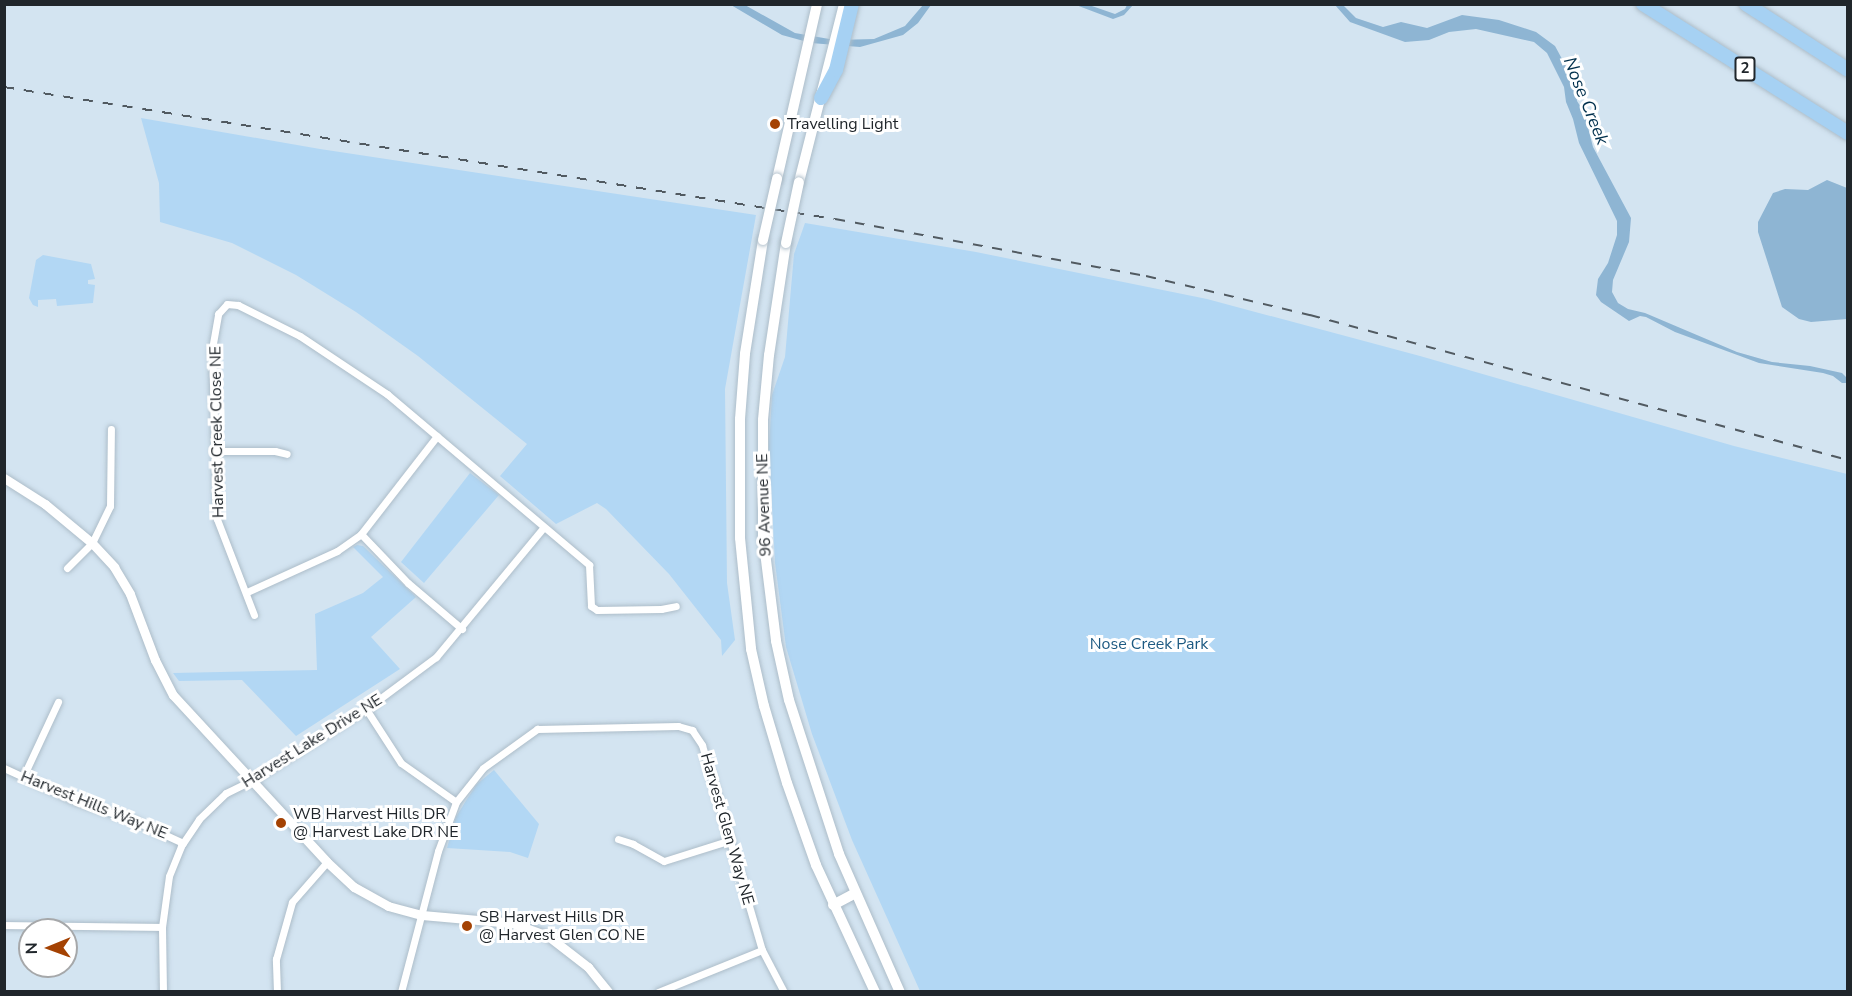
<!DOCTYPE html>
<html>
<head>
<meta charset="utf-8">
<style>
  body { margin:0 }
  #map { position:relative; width:1852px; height:996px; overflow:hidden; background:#d3e4f1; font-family:"Nunito Sans",sans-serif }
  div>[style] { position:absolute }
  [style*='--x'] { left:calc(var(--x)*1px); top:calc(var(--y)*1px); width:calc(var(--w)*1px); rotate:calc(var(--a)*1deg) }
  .green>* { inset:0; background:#b2d7f4 }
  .water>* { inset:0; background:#8eb5d3 }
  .roads { filter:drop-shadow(0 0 2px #adbdc9) drop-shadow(0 0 2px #adbdc9) }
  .minor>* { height:7px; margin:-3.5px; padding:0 3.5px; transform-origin:3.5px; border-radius:3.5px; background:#fff }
  .tertiary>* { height:9px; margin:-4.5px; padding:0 4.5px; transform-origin:4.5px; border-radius:4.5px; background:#fff }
  .secondary>* { height:10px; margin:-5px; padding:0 5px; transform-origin:5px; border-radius:5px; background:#fff }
  .motorway>* { height:14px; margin:-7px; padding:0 7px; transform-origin:7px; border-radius:7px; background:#a6d1f3 }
  .rail>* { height:2px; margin-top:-1px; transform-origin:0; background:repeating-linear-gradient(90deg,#515a61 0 10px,transparent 0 20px) }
  .bridges { filter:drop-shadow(0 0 2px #adbdc9) drop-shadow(0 0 2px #adbdc9) }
  .secondary-bridge>* { height:10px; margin:-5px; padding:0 5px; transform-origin:5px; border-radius:5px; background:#fff }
  .dots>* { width:16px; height:16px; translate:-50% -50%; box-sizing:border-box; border:3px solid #fff; border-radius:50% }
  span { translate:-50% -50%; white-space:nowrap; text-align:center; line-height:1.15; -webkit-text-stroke:6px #fff; paint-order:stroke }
  .shield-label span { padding:2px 4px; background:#fff; border:2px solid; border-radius:4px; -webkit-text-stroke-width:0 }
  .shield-label { font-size:15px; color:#20262b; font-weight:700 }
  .poi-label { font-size:16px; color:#20262b }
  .left { translate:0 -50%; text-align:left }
  .street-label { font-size:16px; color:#20262b }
  .park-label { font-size:16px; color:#1d5a82 }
  .water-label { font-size:18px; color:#00304d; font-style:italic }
  .frame { position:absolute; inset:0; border:6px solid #20262b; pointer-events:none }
  .north { position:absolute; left:18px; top:918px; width:60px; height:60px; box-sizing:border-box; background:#fff; border:2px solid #a6a8aa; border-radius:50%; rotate:269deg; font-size:16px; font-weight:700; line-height:24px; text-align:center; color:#20262b }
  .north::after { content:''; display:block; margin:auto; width:21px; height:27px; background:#a44203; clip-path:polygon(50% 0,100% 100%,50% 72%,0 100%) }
</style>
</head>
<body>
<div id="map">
  <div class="green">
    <div style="clip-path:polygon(141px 118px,320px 149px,756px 215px,725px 389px,727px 583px,735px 640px,722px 656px,721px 640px,669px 574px,606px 509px,597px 503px,556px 524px,500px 476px,527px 444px,418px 356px,356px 312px,296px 275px,232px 243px,160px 222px,159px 183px)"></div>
    <div style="clip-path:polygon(805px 223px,976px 252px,1207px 299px,1420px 356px,1734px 446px,1847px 474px,1847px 991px,920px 991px,852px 840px,812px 734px,786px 647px,775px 563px,769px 446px,772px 395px,785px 357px,794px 254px)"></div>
    <div style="clip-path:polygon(43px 255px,91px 264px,95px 279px,88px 280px,88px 284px,95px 285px,93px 303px,57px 306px,56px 299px,38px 300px,38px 307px,33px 305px,29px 298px,36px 260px)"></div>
    <div style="clip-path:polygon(470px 473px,499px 495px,424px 583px,401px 562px)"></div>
    <div style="clip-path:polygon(357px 545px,363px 546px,416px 597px,371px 637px,400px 669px,296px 736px,242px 680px,179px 681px,173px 673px,317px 670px,315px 614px,363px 593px,383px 577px,353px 547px)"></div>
    <div style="clip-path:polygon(494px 770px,539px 824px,528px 858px,510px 852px,447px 848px,456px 817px,467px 799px,477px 784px)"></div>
  </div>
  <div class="water">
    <div style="clip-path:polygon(731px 5px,745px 5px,795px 33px,835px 40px,874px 39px,905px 26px,923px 5px,931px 5px,918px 23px,903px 35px,860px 47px,811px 43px,782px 35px)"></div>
    <div style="clip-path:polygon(1076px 5px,1089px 5px,1115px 14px,1125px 9px,1127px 5px,1133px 5px,1124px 15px,1113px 19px)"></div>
    <div style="clip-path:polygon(1335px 5px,1343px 5px,1356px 18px,1383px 27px,1401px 22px,1427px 28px,1462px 15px,1499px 20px,1536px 32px,1555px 46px,1574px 81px,1577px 101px,1584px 112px,1593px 147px,1631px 218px,1629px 242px,1613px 280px,1612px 292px,1618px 303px,1628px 309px,1645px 313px,1737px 352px,1772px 362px,1810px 366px,1842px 373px,1847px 378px,1847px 383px,1842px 383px,1833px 376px,1823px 373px,1759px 363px,1675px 332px,1646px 317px,1640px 316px,1629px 321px,1601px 302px,1596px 295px,1598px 279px,1608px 263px,1617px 235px,1617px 221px,1579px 143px,1573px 119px,1566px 102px,1564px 87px,1547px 53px,1534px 42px,1476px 29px,1449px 32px,1429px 40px,1405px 42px,1350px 22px)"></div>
    <div style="clip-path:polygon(1827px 180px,1847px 188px,1847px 319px,1811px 322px,1799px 319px,1782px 307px,1758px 232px,1758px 222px,1773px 193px,1785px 189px,1808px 190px)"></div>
  </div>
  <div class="roads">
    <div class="minor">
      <div style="--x:214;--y:451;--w:61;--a:0"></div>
      <div style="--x:275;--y:451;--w:12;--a:14"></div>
      <div style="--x:361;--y:534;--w:68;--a:46.2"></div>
      <div style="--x:408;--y:583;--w:71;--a:40.4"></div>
      <div style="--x:67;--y:568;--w:35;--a:-45"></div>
      <div style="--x:92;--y:543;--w:41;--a:-64.1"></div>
      <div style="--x:110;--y:506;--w:77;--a:-89.3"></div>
      <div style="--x:247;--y:592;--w:99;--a:-24.5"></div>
      <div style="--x:337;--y:551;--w:29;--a:-35"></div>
      <div style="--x:361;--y:534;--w:124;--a:-52.2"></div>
      <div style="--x:254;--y:615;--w:103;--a:-111.1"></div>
      <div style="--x:217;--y:519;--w:170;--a:-91.7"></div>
      <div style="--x:212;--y:349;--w:36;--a:-80"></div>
      <div style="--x:218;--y:314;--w:13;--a:-48"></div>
      <div style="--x:227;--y:304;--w:11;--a:5"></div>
      <div style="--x:238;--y:305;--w:69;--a:26.6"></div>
      <div style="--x:300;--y:336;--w:105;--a:33.7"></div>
      <div style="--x:387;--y:394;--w:265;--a:40.2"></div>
      <div style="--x:589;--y:565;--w:41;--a:87.2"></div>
      <div style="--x:591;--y:606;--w:7;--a:34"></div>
      <div style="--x:597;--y:610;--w:64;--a:-0.9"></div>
      <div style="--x:661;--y:609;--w:15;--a:-11"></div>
      <div style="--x:366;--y:709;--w:64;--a:57.1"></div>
      <div style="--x:401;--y:763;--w:67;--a:35.3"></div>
      <div style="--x:4;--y:768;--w:78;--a:24.9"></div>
      <div style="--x:75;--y:801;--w:61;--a:18.1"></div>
      <div style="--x:133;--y:820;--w:55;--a:24.7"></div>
      <div style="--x:23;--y:777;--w:83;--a:-65"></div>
      <div style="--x:618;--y:839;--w:16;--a:18"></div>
      <div style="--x:633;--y:844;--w:35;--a:29"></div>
      <div style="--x:664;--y:861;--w:67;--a:-17.4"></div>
      <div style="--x:4;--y:925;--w:158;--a:0.7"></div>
      <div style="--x:762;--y:950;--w:47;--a:62.4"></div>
      <div style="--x:163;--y:992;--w:65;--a:-90.9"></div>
      <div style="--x:162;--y:927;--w:51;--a:-82.2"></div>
      <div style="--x:169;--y:876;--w:32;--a:-68"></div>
      <div style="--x:181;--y:846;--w:32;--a:-56"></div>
      <div style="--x:199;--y:819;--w:37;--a:-44"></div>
      <div style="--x:226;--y:793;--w:28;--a:-26"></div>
      <div style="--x:251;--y:781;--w:136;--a:-32.1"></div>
      <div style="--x:366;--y:709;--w:87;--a:-36.6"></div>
      <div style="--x:436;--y:657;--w:168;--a:-50.3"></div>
      <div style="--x:277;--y:992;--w:33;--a:-92"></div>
      <div style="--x:276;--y:959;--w:59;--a:-74.3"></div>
      <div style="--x:292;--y:902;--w:53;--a:-48.8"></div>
      <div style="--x:401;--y:992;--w:146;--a:-75.3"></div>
      <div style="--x:438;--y:851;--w:52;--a:-69.8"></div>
      <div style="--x:456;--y:802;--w:43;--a:-51.5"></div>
      <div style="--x:483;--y:768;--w:67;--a:-35.8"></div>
      <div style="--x:537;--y:729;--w:141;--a:-1.2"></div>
      <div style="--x:678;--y:726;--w:15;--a:16"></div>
      <div style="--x:692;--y:730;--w:18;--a:56"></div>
      <div style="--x:702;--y:745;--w:214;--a:73.7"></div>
      <div style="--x:762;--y:950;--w:112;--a:158"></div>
    </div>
    <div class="tertiary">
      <div style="--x:4;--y:478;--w:49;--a:32.4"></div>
      <div style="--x:45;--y:504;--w:61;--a:39.7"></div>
      <div style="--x:92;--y:543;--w:33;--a:47"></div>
      <div style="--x:114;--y:567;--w:31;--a:59"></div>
      <div style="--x:130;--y:594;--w:71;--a:69.3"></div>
      <div style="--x:155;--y:660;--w:39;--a:63"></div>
      <div style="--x:173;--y:695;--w:227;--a:47.3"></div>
      <div style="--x:327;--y:862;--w:37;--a:43"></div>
      <div style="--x:354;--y:887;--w:39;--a:29"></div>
      <div style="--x:388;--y:906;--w:35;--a:15"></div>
      <div style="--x:422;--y:915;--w:90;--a:5.1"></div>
      <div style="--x:512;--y:923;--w:38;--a:20"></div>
      <div style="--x:548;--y:936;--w:51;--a:37.8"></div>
      <div style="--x:588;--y:967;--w:32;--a:51"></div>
    </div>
    <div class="secondary">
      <div style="--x:777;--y:179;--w:180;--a:-77.1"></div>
      <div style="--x:799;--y:182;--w:184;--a:-75.8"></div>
      <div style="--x:763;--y:240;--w:115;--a:99"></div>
      <div style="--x:745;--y:354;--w:65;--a:94.4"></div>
      <div style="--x:740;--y:419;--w:119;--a:90"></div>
      <div style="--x:740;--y:538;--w:112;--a:84.3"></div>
      <div style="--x:751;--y:649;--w:58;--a:77.2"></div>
      <div style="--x:764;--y:706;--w:80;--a:73.4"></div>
      <div style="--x:787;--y:783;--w:87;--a:70.5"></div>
      <div style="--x:816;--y:865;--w:140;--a:65.1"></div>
      <div style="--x:786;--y:243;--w:113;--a:98.6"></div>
      <div style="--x:769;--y:355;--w:65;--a:95.3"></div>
      <div style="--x:763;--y:420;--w:116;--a:90"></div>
      <div style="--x:763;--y:536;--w:106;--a:82.9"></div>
      <div style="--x:776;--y:641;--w:60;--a:77.6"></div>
      <div style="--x:789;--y:700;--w:162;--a:72"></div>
      <div style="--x:839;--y:854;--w:151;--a:66.2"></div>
      <div style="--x:833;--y:905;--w:24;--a:-28"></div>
    </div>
    <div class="motorway">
      <div style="--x:1643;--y:4;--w:242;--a:32.2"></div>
      <div style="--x:1746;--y:4;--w:121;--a:32.9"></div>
      <div style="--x:821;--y:98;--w:32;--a:-62"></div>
      <div style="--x:836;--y:70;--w:68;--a:-76.4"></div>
    </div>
  </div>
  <div class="rail">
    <div style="--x:4;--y:87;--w:841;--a:9.03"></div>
    <div style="--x:835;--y:219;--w:316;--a:10.4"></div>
    <div style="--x:1146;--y:276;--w:169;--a:13.4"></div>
    <div style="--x:1310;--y:315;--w:557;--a:15.08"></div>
  </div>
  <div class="bridges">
    <div class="secondary-bridge">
      <div style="--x:763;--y:240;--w:63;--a:-77.1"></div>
      <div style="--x:786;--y:243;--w:62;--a:-78"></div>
    </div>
  </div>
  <div class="dots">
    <div style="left:775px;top:124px;background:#a44203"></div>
    <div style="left:281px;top:823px;background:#a44203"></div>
    <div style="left:467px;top:926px;background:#a44203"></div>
  </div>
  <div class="shield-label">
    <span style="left:1745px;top:69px">2</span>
  </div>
  <div class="poi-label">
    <span class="left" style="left:787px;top:124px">Travelling Light</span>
    <span class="left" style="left:293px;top:823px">WB Harvest Hills DR<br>@ Harvest Lake DR NE</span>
    <span class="left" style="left:479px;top:926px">SB Harvest Hills DR<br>@ Harvest Glen CO NE</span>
  </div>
  <div class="street-label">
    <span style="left:217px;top:432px;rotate:-91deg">Harvest Creek Close NE</span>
    <span style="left:764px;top:505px;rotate:-92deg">96 Avenue NE</span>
    <span style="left:312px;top:741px;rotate:-32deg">Harvest Lake Drive NE</span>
    <span style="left:94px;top:805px;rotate:22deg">Harvest Hills Way NE</span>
    <span style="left:727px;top:829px;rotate:74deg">Harvest Glen Way NE</span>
  </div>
  <div class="park-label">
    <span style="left:1149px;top:644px">Nose Creek Park</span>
  </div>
  <div class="water-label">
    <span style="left:1586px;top:101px;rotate:68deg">Nose Creek</span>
  </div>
  <div class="frame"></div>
  <div class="north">N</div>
</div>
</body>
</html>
